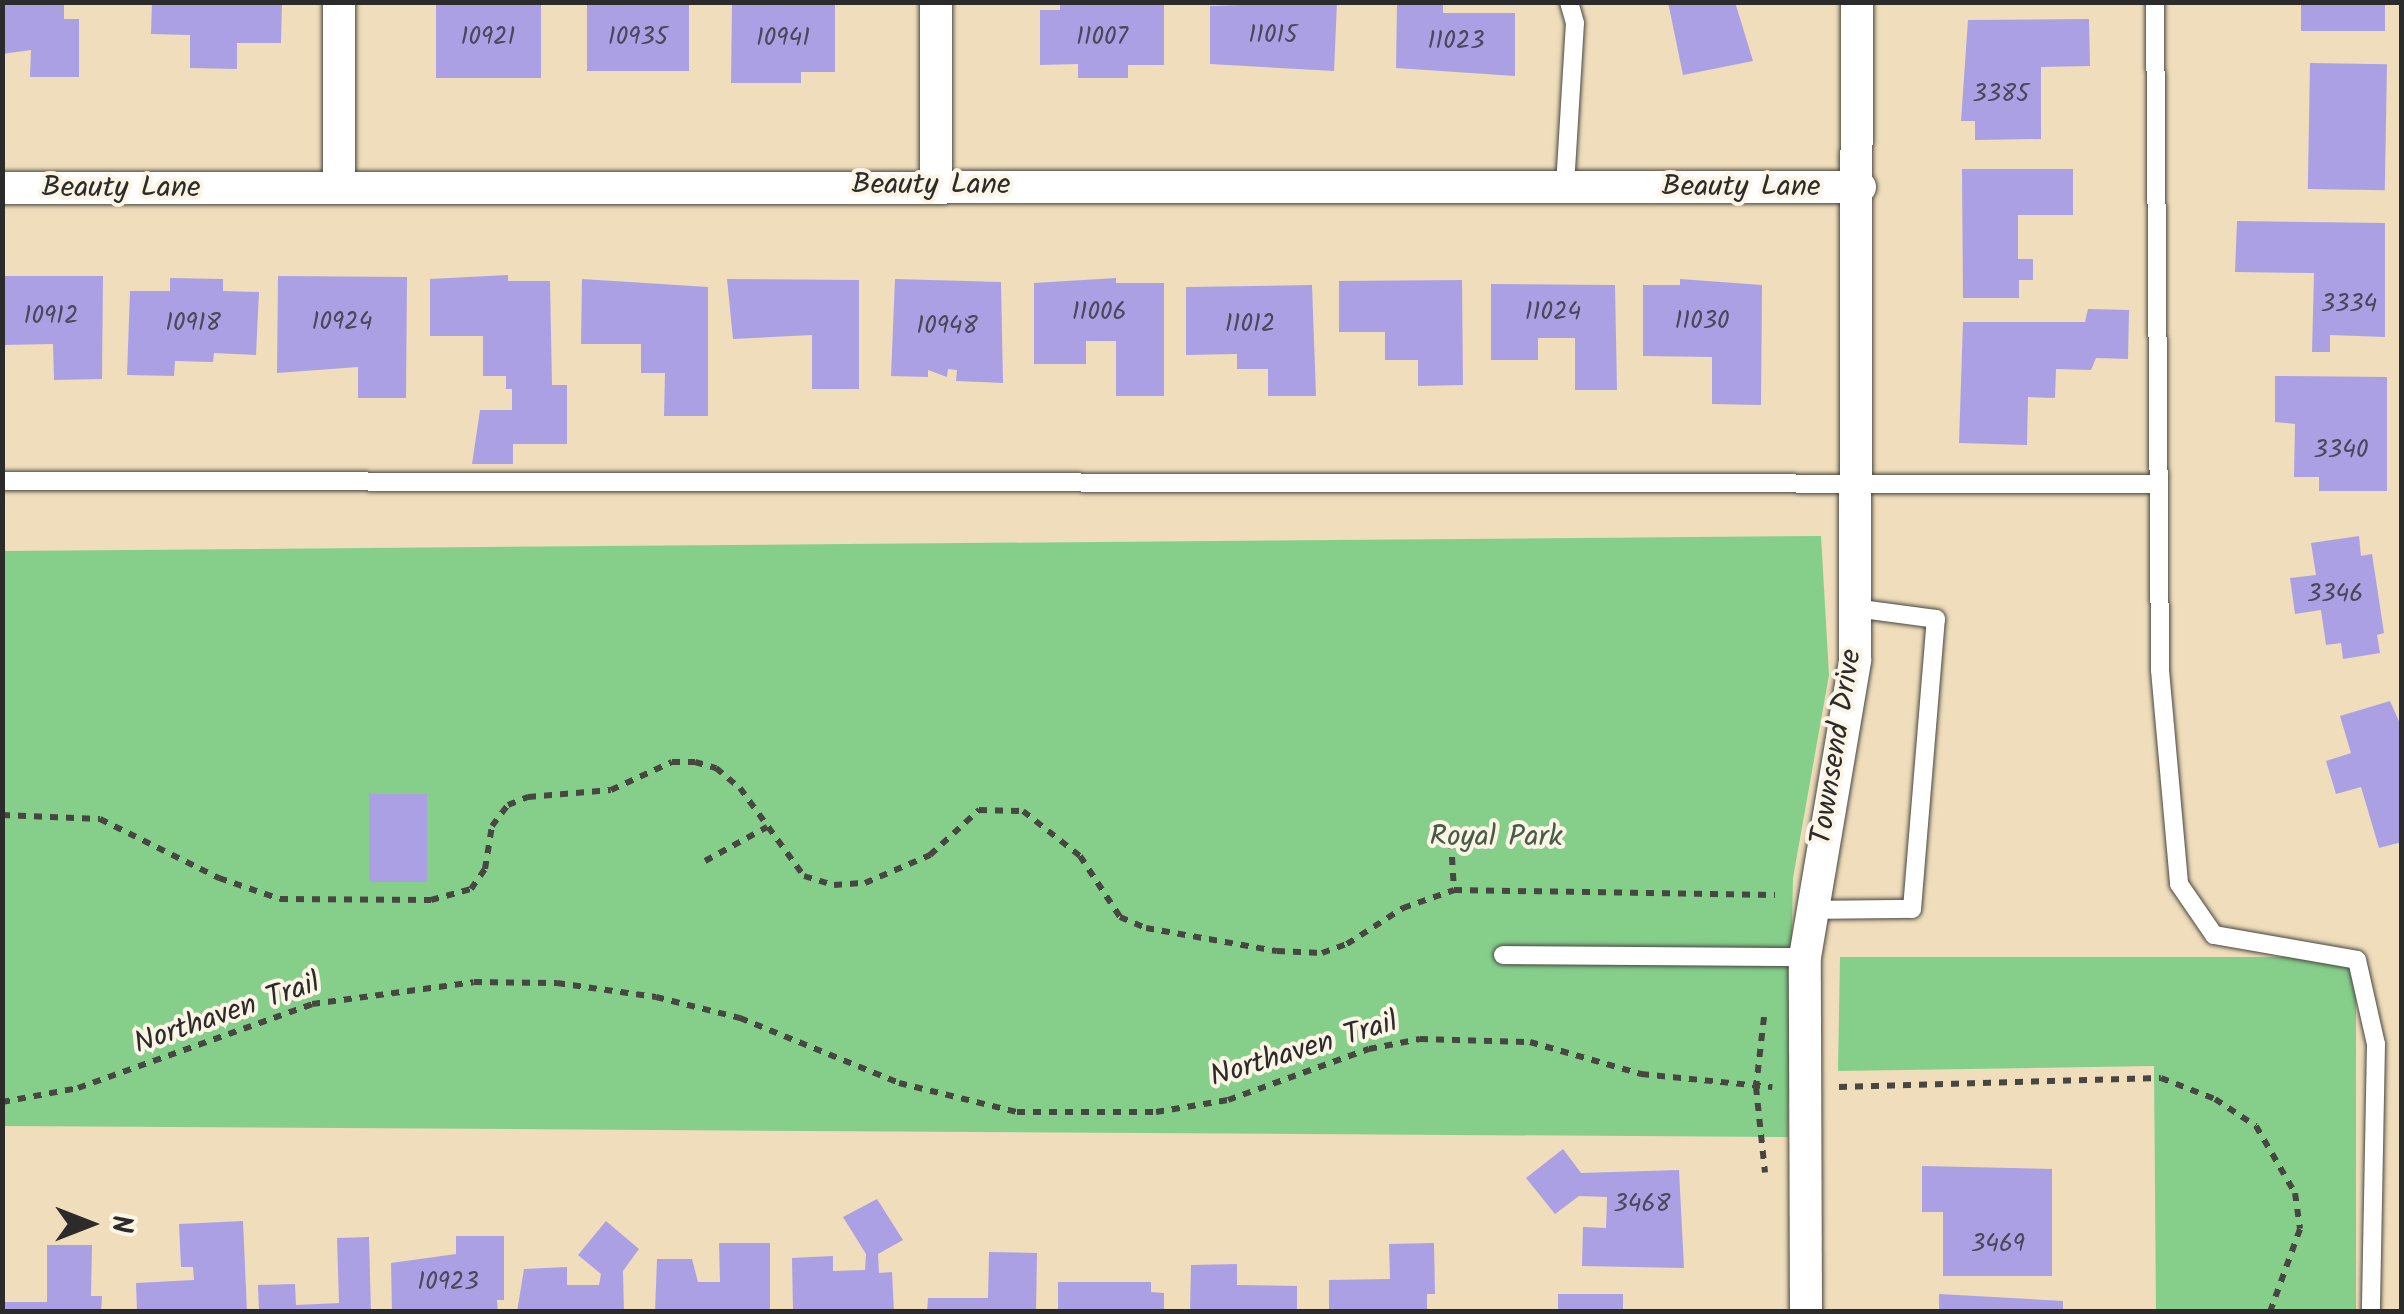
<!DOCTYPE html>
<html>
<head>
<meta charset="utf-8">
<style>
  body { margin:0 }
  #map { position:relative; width:2404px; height:1314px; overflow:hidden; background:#efddbb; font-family:Kalam,sans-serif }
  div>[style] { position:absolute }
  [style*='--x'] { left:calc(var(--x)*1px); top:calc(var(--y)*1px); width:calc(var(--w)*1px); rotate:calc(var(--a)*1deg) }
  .green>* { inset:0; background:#86cf8b }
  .building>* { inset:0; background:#aca0e5; transform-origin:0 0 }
  .path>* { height:6px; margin-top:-3px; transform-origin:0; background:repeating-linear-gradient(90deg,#484641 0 8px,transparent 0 16px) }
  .roads { filter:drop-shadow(0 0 2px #484641) drop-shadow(0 0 2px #484641) }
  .lane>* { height:18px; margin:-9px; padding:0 9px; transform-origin:9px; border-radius:9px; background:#fff }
  .street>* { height:32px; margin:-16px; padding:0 16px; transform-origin:16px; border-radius:16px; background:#fff }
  span { translate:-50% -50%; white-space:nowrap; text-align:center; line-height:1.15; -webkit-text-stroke:8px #fcf5e5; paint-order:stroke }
  .number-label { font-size:25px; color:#4b485a }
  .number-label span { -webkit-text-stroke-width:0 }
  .street-label { font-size:30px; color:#2b2b2b }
  .park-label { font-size:30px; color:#465c48 }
  .frame { position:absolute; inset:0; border:5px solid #2b2b2b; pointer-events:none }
  .north { position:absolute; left:40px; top:1174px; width:100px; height:100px; -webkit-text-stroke:8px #fcf5e5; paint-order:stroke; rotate:90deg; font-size:28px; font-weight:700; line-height:40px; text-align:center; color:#2b2b2b }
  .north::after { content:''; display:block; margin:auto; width:35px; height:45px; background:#2b2b2b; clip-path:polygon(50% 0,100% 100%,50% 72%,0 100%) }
</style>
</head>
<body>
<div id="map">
  <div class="green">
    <div style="clip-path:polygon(1821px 536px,1829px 675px,1793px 878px,1788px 1137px,3px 1126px,2px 551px)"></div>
    <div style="clip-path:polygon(1840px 957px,2356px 957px,2356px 1311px,2156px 1311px,2154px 1066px,1838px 1071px)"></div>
  </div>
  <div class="building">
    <div style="clip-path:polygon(2px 2px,64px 2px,64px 19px,79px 19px,79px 77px,30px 77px,31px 50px,2px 54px)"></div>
    <div style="clip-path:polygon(152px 2px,282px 2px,281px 43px,237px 43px,237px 69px,190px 68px,190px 35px,151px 34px)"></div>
    <div style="left:436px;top:2px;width:105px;height:76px"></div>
    <div style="left:689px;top:2px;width:69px;height:102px;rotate:90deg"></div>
    <div style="clip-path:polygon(835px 2px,835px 72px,801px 72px,801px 83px,731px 83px,732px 3px)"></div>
    <div style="clip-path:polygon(1060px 2px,1164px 2px,1164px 65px,1128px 65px,1128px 78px,1078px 78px,1078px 64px,1040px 65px,1040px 10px,1060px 10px)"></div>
    <div style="clip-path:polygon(1337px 2px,1334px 71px,1210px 64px,1210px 6px)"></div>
    <div style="clip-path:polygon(1397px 2px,1443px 2px,1443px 13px,1515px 13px,1515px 76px,1396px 68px)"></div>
    <div style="clip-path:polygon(1668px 2px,1735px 2px,1753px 61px,1683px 75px)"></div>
    <div style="left:2301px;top:2px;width:84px;height:29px"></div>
    <div style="clip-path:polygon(2089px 19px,2090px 66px,2041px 67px,2041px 139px,1975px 140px,1975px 121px,1961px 121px,1968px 20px)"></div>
    <div style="left:2310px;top:63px;width:77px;height:126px;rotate:1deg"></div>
    <div style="clip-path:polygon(1962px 169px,2073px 169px,2073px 215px,2018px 215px,2018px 259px,2033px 259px,2033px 280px,2019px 280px,2019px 298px,1963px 298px)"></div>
    <div style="clip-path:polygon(2237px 221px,2385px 223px,2385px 337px,2330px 335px,2330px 352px,2312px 352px,2314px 273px,2235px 272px)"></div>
    <div style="clip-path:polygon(508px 275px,508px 281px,550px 281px,552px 385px,567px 385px,567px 444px,513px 444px,513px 464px,472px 464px,480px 410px,512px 410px,512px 389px,506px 389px,506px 376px,483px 376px,483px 336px,430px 336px,430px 279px)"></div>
    <div style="clip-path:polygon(2px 276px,103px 276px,102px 379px,54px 380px,53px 344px,2px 345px)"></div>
    <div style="clip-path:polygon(278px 276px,407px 277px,406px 398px,358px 398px,358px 367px,277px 373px)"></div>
    <div style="clip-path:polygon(170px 278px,223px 279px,223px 291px,259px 292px,256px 355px,214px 353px,213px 362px,175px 361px,174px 376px,127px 375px,130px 291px,170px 291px)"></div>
    <div style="clip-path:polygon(1116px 278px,1116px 283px,1164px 283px,1164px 396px,1116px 396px,1116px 341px,1086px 341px,1086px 364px,1034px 364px,1034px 283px)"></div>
    <div style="clip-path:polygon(582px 279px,708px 287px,708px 416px,664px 416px,665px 373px,641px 373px,641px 344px,581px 344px)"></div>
    <div style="clip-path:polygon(727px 279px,859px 280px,859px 389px,812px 389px,812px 335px,733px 339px)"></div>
    <div style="clip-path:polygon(895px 279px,1001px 282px,1003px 383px,956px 381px,957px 370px,948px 369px,947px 377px,928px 370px,928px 377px,891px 376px)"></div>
    <div style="clip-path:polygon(1680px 279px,1762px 285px,1761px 405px,1712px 404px,1712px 357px,1643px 356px,1643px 285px,1680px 285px)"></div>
    <div style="clip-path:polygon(1462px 280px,1463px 385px,1418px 386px,1418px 360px,1385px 360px,1385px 332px,1339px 332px,1339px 281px)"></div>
    <div style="clip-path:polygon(1491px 284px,1615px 285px,1617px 390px,1575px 390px,1575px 338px,1538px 338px,1538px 360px,1491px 360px)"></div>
    <div style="clip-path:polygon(1312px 285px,1316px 396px,1268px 396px,1268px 369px,1237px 369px,1237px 354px,1186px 355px,1186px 287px)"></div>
    <div style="clip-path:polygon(2088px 309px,2129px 310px,2128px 359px,2096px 358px,2091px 370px,2056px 369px,2055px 398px,2028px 397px,2027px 445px,1959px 443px,1963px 322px,2085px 322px)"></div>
    <div style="clip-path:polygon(2275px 376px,2387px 377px,2387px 491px,2319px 491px,2319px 477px,2294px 477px,2295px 424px,2275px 422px)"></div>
    <div style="clip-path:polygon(2359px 536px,2361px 556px,2372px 554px,2384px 633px,2377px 635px,2380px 653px,2343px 659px,2341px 643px,2326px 645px,2321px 610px,2295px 614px,2290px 578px,2316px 575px,2311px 543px)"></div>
    <div style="clip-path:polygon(2390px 701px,2402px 728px,2402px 842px,2379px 848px,2361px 787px,2336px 794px,2326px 761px,2351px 753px,2340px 716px)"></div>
    <div style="left:369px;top:794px;width:58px;height:88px"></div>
    <div style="clip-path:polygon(1563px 1149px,1581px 1173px,1679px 1170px,1684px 1268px,1582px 1266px,1583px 1227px,1606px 1228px,1607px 1197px,1579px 1196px,1555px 1214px,1526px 1178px)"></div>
    <div style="clip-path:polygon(1922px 1166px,2052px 1169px,2052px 1276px,1943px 1276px,1943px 1212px,1922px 1212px)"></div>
    <div style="clip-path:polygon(877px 1199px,903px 1240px,878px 1254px,879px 1273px,892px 1272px,894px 1312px,793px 1312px,792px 1258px,833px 1256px,833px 1271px,865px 1270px,866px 1254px,843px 1217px)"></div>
    <div style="clip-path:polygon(243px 1221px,247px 1312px,137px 1312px,136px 1283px,194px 1280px,193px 1267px,181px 1267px,179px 1224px)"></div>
    <div style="clip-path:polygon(606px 1221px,639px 1249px,623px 1271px,624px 1312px,517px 1312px,524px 1269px,567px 1267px,567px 1285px,599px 1285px,601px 1274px,578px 1255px)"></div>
    <div style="clip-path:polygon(456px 1236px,504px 1236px,504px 1300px,497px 1300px,498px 1312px,392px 1312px,391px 1263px,456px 1254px)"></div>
    <div style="clip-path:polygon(369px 1237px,371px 1312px,259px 1312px,258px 1285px,295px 1284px,296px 1305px,339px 1303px,337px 1238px)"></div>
    <div style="clip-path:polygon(719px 1243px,770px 1243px,770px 1312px,655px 1312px,657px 1259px,692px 1259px,698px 1282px,720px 1282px)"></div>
    <div style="clip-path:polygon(1434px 1243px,1435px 1294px,1427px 1294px,1427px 1312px,1329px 1312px,1329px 1280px,1390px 1279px,1389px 1244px)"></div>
    <div style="clip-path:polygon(47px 1245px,92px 1245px,91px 1296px,102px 1296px,101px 1312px,2px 1312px,2px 1302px,47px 1302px)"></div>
    <div style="clip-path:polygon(989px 1252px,1037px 1253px,1036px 1312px,927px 1312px,928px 1298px,988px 1298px)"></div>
    <div style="clip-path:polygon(1237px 1264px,1237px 1285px,1297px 1286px,1297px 1312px,1190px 1312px,1191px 1265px)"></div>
    <div style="clip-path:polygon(1058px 1282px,1151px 1282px,1151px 1292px,1164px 1293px,1164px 1312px,1058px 1312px)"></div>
    <div style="left:1623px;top:1294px;width:18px;height:65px;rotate:90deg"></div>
    <div style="clip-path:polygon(1939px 1294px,2063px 1301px,2063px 1312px,1939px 1312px)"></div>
  </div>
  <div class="path">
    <div style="--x:2;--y:815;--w:98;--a:2.3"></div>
    <div style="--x:100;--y:819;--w:133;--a:26.4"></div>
    <div style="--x:219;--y:878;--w:65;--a:19"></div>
    <div style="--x:280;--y:899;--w:151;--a:0.4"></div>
    <div style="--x:431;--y:900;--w:41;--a:-15.4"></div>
    <div style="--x:471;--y:889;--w:24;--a:-55"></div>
    <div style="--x:485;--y:869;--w:44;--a:-80.8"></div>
    <div style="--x:492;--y:826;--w:26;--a:-53"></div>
    <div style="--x:508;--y:805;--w:22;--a:-22"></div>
    <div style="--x:528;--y:797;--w:83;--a:-4.8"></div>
    <div style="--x:611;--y:790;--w:67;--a:-24.7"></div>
    <div style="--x:672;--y:762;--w:23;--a:0"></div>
    <div style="--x:695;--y:762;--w:22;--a:16"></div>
    <div style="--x:716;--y:768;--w:31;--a:40"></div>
    <div style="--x:740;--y:788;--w:109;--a:54"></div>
    <div style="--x:804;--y:876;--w:31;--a:17"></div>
    <div style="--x:834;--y:885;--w:31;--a:-4"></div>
    <div style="--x:865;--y:883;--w:71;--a:-23.3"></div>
    <div style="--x:930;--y:855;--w:67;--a:-42.6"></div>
    <div style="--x:979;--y:810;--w:44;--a:1.3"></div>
    <div style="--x:1023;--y:811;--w:73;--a:38.3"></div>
    <div style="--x:1080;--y:856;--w:73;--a:56.7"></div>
    <div style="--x:1120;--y:917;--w:28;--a:23"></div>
    <div style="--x:1146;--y:928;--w:133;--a:10"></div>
    <div style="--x:1277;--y:951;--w:45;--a:2.5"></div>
    <div style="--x:1322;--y:953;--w:27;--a:-20"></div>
    <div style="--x:1347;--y:944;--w:67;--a:-32.7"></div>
    <div style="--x:1403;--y:908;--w:54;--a:-19.4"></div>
    <div style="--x:1454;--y:890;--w:321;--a:0.9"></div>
    <div style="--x:1451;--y:841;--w:49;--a:86.5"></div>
    <div style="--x:705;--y:861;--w:71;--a:-28.7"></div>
    <div style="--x:1764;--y:1017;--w:70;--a:96.5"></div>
    <div style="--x:1756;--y:1087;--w:86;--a:84"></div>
    <div style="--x:1839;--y:1087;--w:322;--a:-1.6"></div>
    <div style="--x:2161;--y:1078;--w:58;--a:21.3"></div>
    <div style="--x:2215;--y:1099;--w:49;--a:33.4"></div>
    <div style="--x:2256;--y:1126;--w:78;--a:59.8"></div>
    <div style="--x:2295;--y:1193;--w:36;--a:82"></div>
    <div style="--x:2300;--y:1229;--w:88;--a:109.9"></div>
    <div style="--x:2;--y:1102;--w:77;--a:-10.4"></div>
    <div style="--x:78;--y:1088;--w:249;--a:-19.7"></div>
    <div style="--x:312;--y:1004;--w:163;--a:-7.7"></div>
    <div style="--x:474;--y:982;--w:83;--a:0.7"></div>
    <div style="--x:557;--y:983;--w:100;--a:8"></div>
    <div style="--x:656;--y:997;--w:87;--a:14"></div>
    <div style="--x:740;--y:1018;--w:172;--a:22.2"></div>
    <div style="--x:899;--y:1083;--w:122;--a:13.8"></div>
    <div style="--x:1017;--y:1112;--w:139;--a:0"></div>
    <div style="--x:1156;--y:1112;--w:73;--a:-9.5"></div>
    <div style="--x:1228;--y:1100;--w:150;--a:-19.9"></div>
    <div style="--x:1369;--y:1049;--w:52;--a:-11.1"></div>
    <div style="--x:1420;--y:1039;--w:110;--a:1.6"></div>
    <div style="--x:1530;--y:1042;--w:116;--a:16.1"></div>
    <div style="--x:1641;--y:1074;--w:132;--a:5.7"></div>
  </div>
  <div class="roads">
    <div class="lane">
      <div style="--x:2155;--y:2;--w:668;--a:89.57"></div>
      <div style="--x:2160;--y:670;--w:215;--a:84.9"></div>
      <div style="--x:2179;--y:884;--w:62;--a:55.5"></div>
      <div style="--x:2214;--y:935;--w:145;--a:9.9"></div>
      <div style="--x:2357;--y:960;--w:86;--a:77.3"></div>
      <div style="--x:2376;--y:1044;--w:268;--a:91.1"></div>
      <div style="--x:1565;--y:186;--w:163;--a:-86.5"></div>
      <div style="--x:1575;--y:23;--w:22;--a:-106"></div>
      <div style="--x:2;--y:481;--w:2156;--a:0.08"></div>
      <div style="--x:1811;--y:910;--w:101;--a:-0.6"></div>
      <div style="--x:1912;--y:909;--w:291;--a:-85.3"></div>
      <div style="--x:1936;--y:619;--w:82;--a:-172.3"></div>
      <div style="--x:1503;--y:955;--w:302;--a:0.4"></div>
    </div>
    <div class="street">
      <div style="--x:339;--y:2;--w:185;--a:90"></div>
      <div style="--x:936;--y:185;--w:183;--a:-90"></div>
      <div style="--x:2;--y:188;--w:1858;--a:-0.03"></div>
      <div style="--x:1806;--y:1312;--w:355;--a:-90.2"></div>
      <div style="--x:1805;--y:957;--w:301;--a:-80.4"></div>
      <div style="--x:1855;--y:660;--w:658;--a:-89.83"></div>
    </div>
  </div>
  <div class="number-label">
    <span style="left:1273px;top:35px">11015</span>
    <span style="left:488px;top:37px">10921</span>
    <span style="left:638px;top:37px">10935</span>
    <span style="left:1102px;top:37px">11007</span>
    <span style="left:783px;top:38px">10941</span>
    <span style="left:1456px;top:41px">11023</span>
    <span style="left:2001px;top:94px">3385</span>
    <span style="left:2349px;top:304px">3334</span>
    <span style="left:1099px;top:312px">11006</span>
    <span style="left:1553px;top:312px">11024</span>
    <span style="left:51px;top:316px">10912</span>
    <span style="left:1702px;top:321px">11030</span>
    <span style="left:342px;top:322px">10924</span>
    <span style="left:193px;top:323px">10918</span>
    <span style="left:1250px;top:324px">11012</span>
    <span style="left:947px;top:326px">10948</span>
    <span style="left:2341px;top:450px">3340</span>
    <span style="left:2335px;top:594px">3346</span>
    <span style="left:1642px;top:1204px">3468</span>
    <span style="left:1998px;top:1244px">3469</span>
    <span style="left:448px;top:1282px">10923</span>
  </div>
  <div class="street-label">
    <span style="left:931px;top:185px">Beauty Lane</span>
    <span style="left:1741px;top:187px">Beauty Lane</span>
    <span style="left:121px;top:188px">Beauty Lane</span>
    <span style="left:1837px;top:747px;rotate:-81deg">Townsend Drive</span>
    <span style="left:227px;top:1014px;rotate:-19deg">Northaven Trail</span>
    <span style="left:1304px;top:1050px;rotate:-17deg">Northaven Trail</span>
  </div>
  <div class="park-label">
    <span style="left:1496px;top:837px">Royal Park</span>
  </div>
  <div class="frame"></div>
  <div class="north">N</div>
</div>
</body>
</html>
